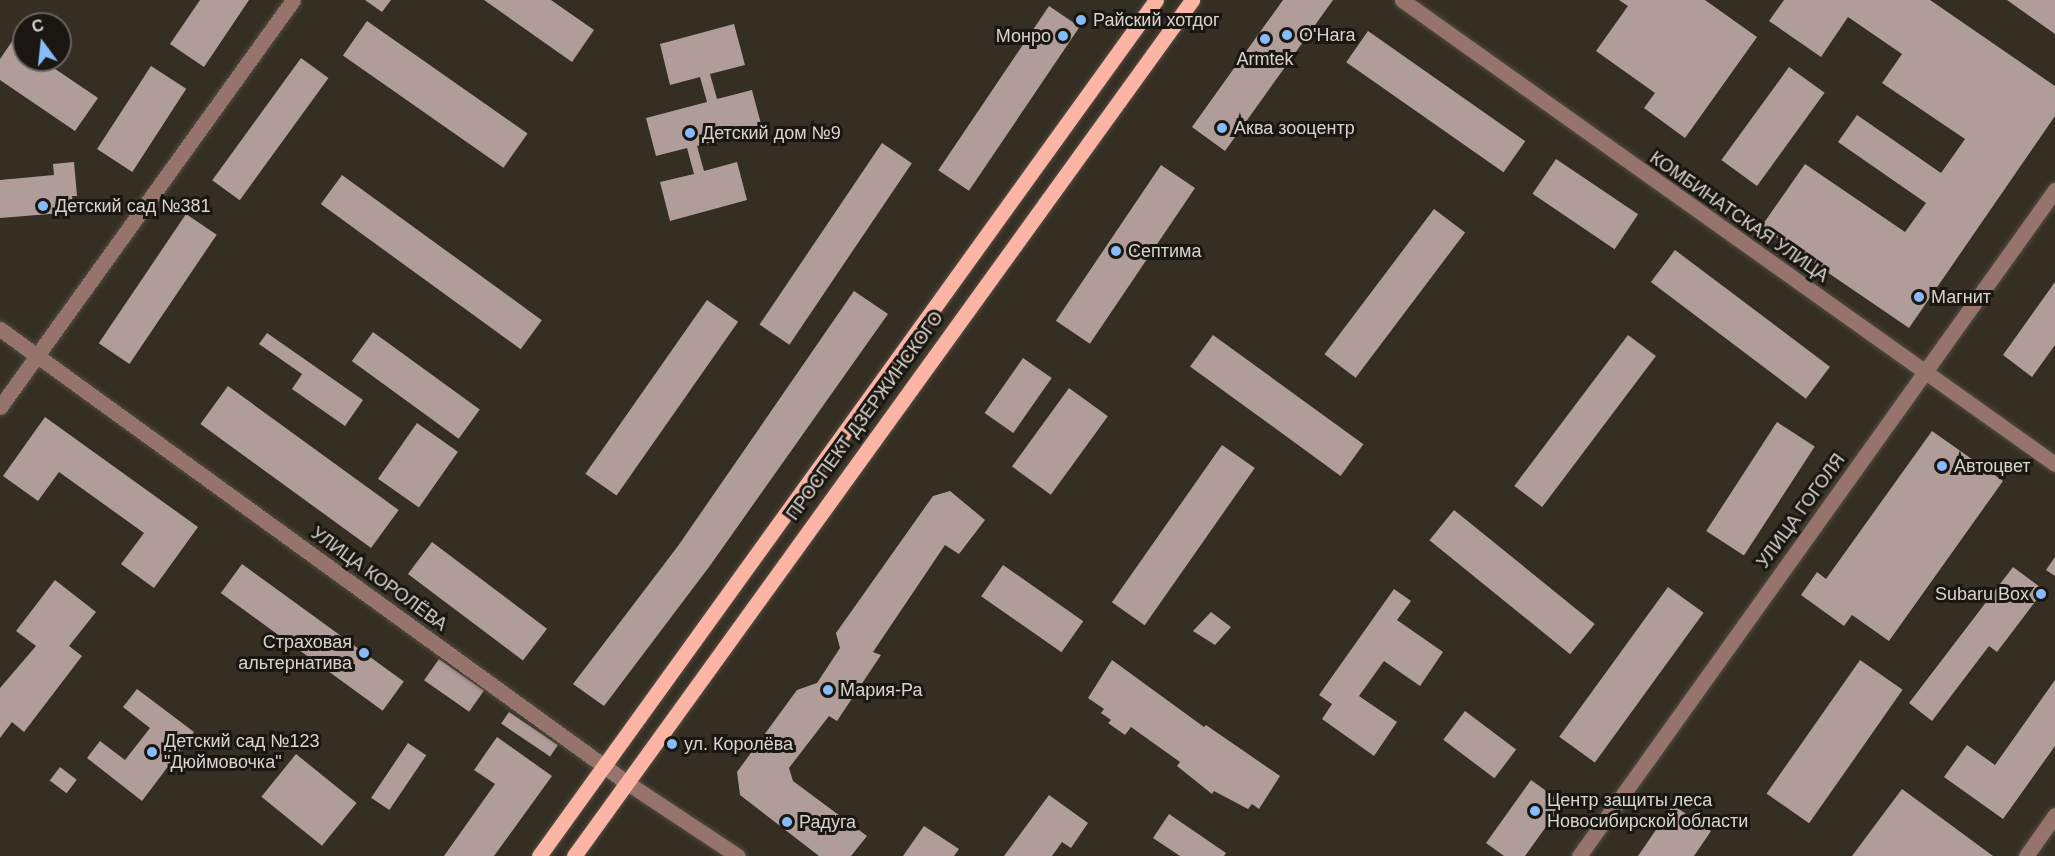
<!DOCTYPE html>
<html>
<head>
<meta charset="utf-8">
<style>
  body { margin:0 }
  #map { position:relative; width:2055px; height:856px; overflow:hidden; background:#352f23; font-family:Helvetica,sans-serif }
  div>[style] { position:absolute }
  [style*='--x'] { left:calc(var(--x)*1px); top:calc(var(--y)*1px); width:calc(var(--w)*1px); rotate:calc(var(--a)*1deg) }
  .building>* { inset:0; background:#b09d9a; transform-origin:0 0 }
  .roads { filter:drop-shadow(0 0 2px #534d42) drop-shadow(0 0 2px #534d42) }
  .minor>* { height:15px; margin:-7.5px; padding:0 7.5px; transform-origin:7.5px; border-radius:7.5px; background:#96736b }
  .major>* { height:15px; margin:-7.5px; padding:0 7.5px; transform-origin:7.5px; border-radius:7.5px; background:#fcb5a5 }
  .dots>* { width:16px; height:16px; translate:-50% -50%; box-sizing:border-box; border:3px solid #1a1712; border-radius:50% }
  span { translate:-50% -50%; white-space:nowrap; text-align:center; line-height:1.15; -webkit-text-stroke:6px #1a1712; paint-order:stroke }
  .poi-label { font-size:18px; color:#d9d5ce }
  .left { translate:0 -50%; text-align:left }
  .right { translate:-100% -50%; text-align:right }
  .street-label { font-size:18px; color:#d9d5ce }
  .north { position:absolute; left:12px; top:12px; width:60px; height:60px; box-sizing:border-box; background:#1a1712; border:2px solid #66635d; border-radius:50%; rotate:345deg; font-size:16px; font-weight:700; line-height:24px; text-align:center; color:#d9d5ce }
  .north::after { content:''; display:block; margin:auto; width:21px; height:27px; background:#87bbfb; clip-path:polygon(50% 0,100% 100%,50% 72%,0 100%) }
</style>
</head>
<body>
<div id="map">
  <div class="building">
    <div style="clip-path:polygon(200px 0,249px 0,204px 67px,170px 44px)"></div>
    <div style="clip-path:polygon(365px 0,391px 0,382px 12px)"></div>
    <div style="clip-path:polygon(484px 0,551px 0,594px 30px,572px 62px)"></div>
    <div style="clip-path:polygon(1283px 0,1333px 0,1225px 151px,1192px 127px)"></div>
    <div style="clip-path:polygon(1619px 0,1705px 0,1757px 37px,1685px 138px,1644px 108px,1655px 93px,1596px 51px,1628px 6px)"></div>
    <div style="clip-path:polygon(1784px 0,1930px 0,2055px 86px,2055px 116px,1909px 328px,1761px 227px,1805px 164px,1905px 232px,1926px 203px,1838px 142px,1857px 115px,1941px 173px,1965px 139px,1882px 83px,1902px 54px,1848px 17px,1821px 57px,1769px 21px)"></div>
    <div style="clip-path:polygon(2007px 0,2055px 0,2055px 34px)"></div>
    <div style="left:1049px;top:6px;width:37px;height:198px;rotate:34deg"></div>
    <div style="left:367px;top:21px;width:196px;height:42px;rotate:35deg"></div>
    <div style="clip-path:polygon(734px 24px,745px 65px,710px 74px,717px 99px,752px 90px,762px 128px,697px 146px,704px 171px,737px 162px,747px 200px,670px 221px,660px 182px,694px 174px,687px 148px,656px 156px,646px 118px,707px 102px,700px 77px,670px 85px,660px 44px)"></div>
    <div style="left:1368px;top:31px;width:192px;height:38px;rotate:35deg"></div>
    <div style="clip-path:polygon(13px 40px,24px 48px,24px 60px,42px 60px,98px 98px,75px 131px,0 80px,0 59px)"></div>
    <div style="left:301px;top:58px;width:34px;height:151px;rotate:36deg"></div>
    <div style="left:151px;top:66px;width:42px;height:99px;rotate:33deg"></div>
    <div style="left:1789px;top:67px;width:44px;height:115px;rotate:36deg"></div>
    <div style="left:882px;top:143px;width:36px;height:219px;rotate:34deg"></div>
    <div style="left:1556px;top:159px;width:99px;height:42px;rotate:34deg"></div>
    <div style="clip-path:polygon(74px 162px,77px 196px,72px 196px,74px 212px,0 218px,0 180px,54px 175px,53px 164px)"></div>
    <div style="left:1161px;top:165px;width:41px;height:188px;rotate:34deg"></div>
    <div style="left:342px;top:175px;width:247px;height:36px;rotate:36deg"></div>
    <div style="left:1434px;top:209px;width:39px;height:182px;rotate:37deg"></div>
    <div style="left:186px;top:214px;width:37px;height:156px;rotate:34deg"></div>
    <div style="left:1675px;top:250px;width:194px;height:40px;rotate:37deg"></div>
    <div style="clip-path:polygon(2055px 282px,2055px 345px,2032px 377px,2003px 355px)"></div>
    <div style="clip-path:polygon(854px 291px,888px 314px,709px 567px,604px 706px,573px 684px,678px 546px)"></div>
    <div style="left:707px;top:300px;width:38px;height:212px;rotate:35deg"></div>
    <div style="left:373px;top:332px;width:132px;height:36px;rotate:36deg"></div>
    <div style="clip-path:polygon(267px 333px,363px 400px,345px 426px,292px 389px,302px 374px,259px 344px)"></div>
    <div style="left:1213px;top:335px;width:186px;height:39px;rotate:36deg"></div>
    <div style="left:1628px;top:335px;width:35px;height:189px;rotate:37deg"></div>
    <div style="left:1023px;top:358px;width:35px;height:67px;rotate:35deg"></div>
    <div style="left:228px;top:386px;width:211px;height:47px;rotate:36deg"></div>
    <div style="left:1069px;top:388px;width:48px;height:97px;rotate:36deg"></div>
    <div style="clip-path:polygon(45px 417px,198px 527px,154px 588px,121px 564px,144px 533px,59px 472px,38px 501px,3px 476px)"></div>
    <div style="left:1777px;top:422px;width:45px;height:130px;rotate:33deg"></div>
    <div style="left:417px;top:423px;width:50px;height:68px;rotate:35deg"></div>
    <div style="clip-path:polygon(1932px 431px,2003px 481px,1889px 641px,1852px 615px,1844px 626px,1801px 595px,1817px 572px,1826px 579px)"></div>
    <div style="left:1222px;top:445px;width:40px;height:192px;rotate:35deg"></div>
    <div style="clip-path:polygon(950px 491px,985px 520px,959px 554px,945px 545px,873px 652px,881px 655px,837px 721px,829px 716px,789px 768px,793px 781px,867px 836px,851px 856px,819px 856px,740px 795px,737px 772px,797px 690px,817px 683px,840px 648px,836px 633px,933px 496px)"></div>
    <div style="left:1454px;top:510px;width:181px;height:39px;rotate:39deg"></div>
    <div style="left:432px;top:542px;width:144px;height:40px;rotate:37deg"></div>
    <div style="clip-path:polygon(2055px 557px,2055px 576px,2046px 570px)"></div>
    <div style="left:242px;top:564px;width:200px;height:36px;rotate:36deg"></div>
    <div style="left:1003px;top:565px;width:98px;height:38px;rotate:35deg"></div>
    <div style="clip-path:polygon(2013px 567px,2044px 590px,1997px 652px,1989px 646px,1932px 721px,1909px 703px)"></div>
    <div style="clip-path:polygon(55px 580px,96px 612px,69px 646px,82px 656px,24px 732px,12px 722px,0 738px,0 688px,36px 646px,16px 631px)"></div>
    <div style="left:1668px;top:587px;width:44px;height:185px;rotate:36deg"></div>
    <div style="clip-path:polygon(1394px 589px,1411px 601px,1397px 620px,1443px 652px,1420px 686px,1384px 661px,1359px 696px,1397px 722px,1374px 756px,1322px 719px,1332px 704px,1319px 695px)"></div>
    <div style="clip-path:polygon(1211px 612px,1231px 627px,1215px 645px,1193px 631px)"></div>
    <div style="left:439px;top:659px;width:55px;height:26px;rotate:35deg"></div>
    <div style="clip-path:polygon(1112px 660px,1204px 727px,1206px 725px,1280px 776px,1259px 809px,1252px 804px,1248px 809px,1214px 791px,1212px 794px,1177px 766px,1180px 762px,1131px 727px,1125px 735px,1108px 723px,1111px 720px,1101px 713px,1104px 709px,1088px 698px)"></div>
    <div style="left:1860px;top:660px;width:52px;height:163px;rotate:35deg"></div>
    <div style="clip-path:polygon(2055px 680px,2055px 746px,2003px 819px,1944px 777px,1967px 745px,1995px 765px)"></div>
    <div style="clip-path:polygon(137px 689px,194px 732px,142px 801px,87px 758px,100px 741px,125px 760px,150px 728px,123px 707px)"></div>
    <div style="left:1465px;top:711px;width:64px;height:36px;rotate:37deg"></div>
    <div style="left:509px;top:712px;width:59px;height:14px;rotate:34deg"></div>
    <div style="clip-path:polygon(497px 737px,552px 776px,494px 856px,444px 856px,495px 784px,474px 770px)"></div>
    <div style="left:408px;top:743px;width:22px;height:66px;rotate:34deg"></div>
    <div style="left:296px;top:754px;width:78px;height:55px;rotate:39deg"></div>
    <div style="left:60px;top:767px;width:21px;height:17px;rotate:37deg"></div>
    <div style="clip-path:polygon(1531px 780px,1563px 803px,1525px 856px,1504px 856px,1486px 843px)"></div>
    <div style="clip-path:polygon(1902px 789px,1936px 814px,1993px 856px,1852px 856px)"></div>
    <div style="clip-path:polygon(1049px 795px,1088px 823px,1071px 848px,1062px 842px,1052px 856px,1004px 856px)"></div>
    <div style="clip-path:polygon(1673px 805px,1711px 831px,1694px 856px,1638px 856px)"></div>
    <div style="clip-path:polygon(1169px 814px,1226px 853px,1224px 856px,1180px 856px,1153px 838px)"></div>
    <div style="clip-path:polygon(924px 826px,959px 849px,954px 856px,903px 856px)"></div>
  </div>
  <div class="roads">
    <div class="minor">
      <div style="--x:1402;--y:0;--w:801;--a:35.4"></div>
      <div style="--x:0;--y:329;--w:773;--a:35.89"></div>
      <div style="--x:626;--y:782;--w:134;--a:33.5"></div>
      <div style="--x:0;--y:407;--w:501;--a:-54.25"></div>
      <div style="--x:1579;--y:856;--w:819;--a:-54.45"></div>
      <div style="--x:2026;--y:856;--w:50;--a:-54.7"></div>
    </div>
    <div class="major">
      <div style="--x:539;--y:856;--w:1055;--a:-54.22"></div>
      <div style="--x:574;--y:856;--w:1056;--a:-54.17"></div>
    </div>
  </div>
  <div class="dots">
    <div style="left:1081px;top:20px;background:#87bbfb"></div>
    <div style="left:1287px;top:35px;background:#87bbfb"></div>
    <div style="left:1063px;top:36px;background:#87bbfb"></div>
    <div style="left:1265px;top:39px;background:#87bbfb"></div>
    <div style="left:1222px;top:128px;background:#87bbfb"></div>
    <div style="left:690px;top:133px;background:#87bbfb"></div>
    <div style="left:43px;top:206px;background:#87bbfb"></div>
    <div style="left:1116px;top:251px;background:#87bbfb"></div>
    <div style="left:1919px;top:297px;background:#87bbfb"></div>
    <div style="left:1942px;top:466px;background:#87bbfb"></div>
    <div style="left:2041px;top:594px;background:#87bbfb"></div>
    <div style="left:364px;top:653px;background:#87bbfb"></div>
    <div style="left:828px;top:690px;background:#87bbfb"></div>
    <div style="left:672px;top:744px;background:#87bbfb"></div>
    <div style="left:152px;top:752px;background:#87bbfb"></div>
    <div style="left:1535px;top:811px;background:#87bbfb"></div>
    <div style="left:787px;top:822px;background:#87bbfb"></div>
  </div>
  <div class="poi-label">
    <span class="left" style="left:1093px;top:20px">Райский хотдог</span>
    <span class="left" style="left:1299px;top:35px">O'Hara</span>
    <span class="right" style="left:1051px;top:36px">Монро</span>
    <span style="left:1265px;top:59px">Armtek</span>
    <span class="left" style="left:1234px;top:128px">Аква зооцентр</span>
    <span class="left" style="left:702px;top:133px">Детский дом №9</span>
    <span class="left" style="left:55px;top:206px">Детский сад №381</span>
    <span class="left" style="left:1128px;top:251px">Септима</span>
    <span class="left" style="left:1931px;top:297px">Магнит</span>
    <span class="left" style="left:1954px;top:466px">Автоцвет</span>
    <span class="right" style="left:2029px;top:594px">Subaru Box</span>
    <span class="right" style="left:352px;top:653px">Страховая<br>альтернатива</span>
    <span class="left" style="left:840px;top:690px">Мария-Ра</span>
    <span class="left" style="left:164px;top:752px">Детский сад №123<br>"Дюймовочка"</span>
    <span class="left" style="left:684px;top:744px">ул. Королёва</span>
    <span class="left" style="left:1547px;top:811px">Центр защиты леса<br>Новосибирской области</span>
    <span class="left" style="left:799px;top:822px">Радуга</span>
  </div>
  <div class="street-label">
    <span style="left:1739px;top:217px;rotate:35deg">КОМБИНАТСКАЯ УЛИЦА</span>
    <span style="left:865px;top:416px;rotate:-54deg">ПРОСПЕКТ ДЗЕРЖИНСКОГО</span>
    <span style="left:1801px;top:511px;rotate:-54deg">УЛИЦА ГОГОЛЯ</span>
    <span style="left:379px;top:579px;rotate:36deg">УЛИЦА КОРОЛЁВА</span>
  </div>
  <div class="north">С</div>
</div>
</body>
</html>
